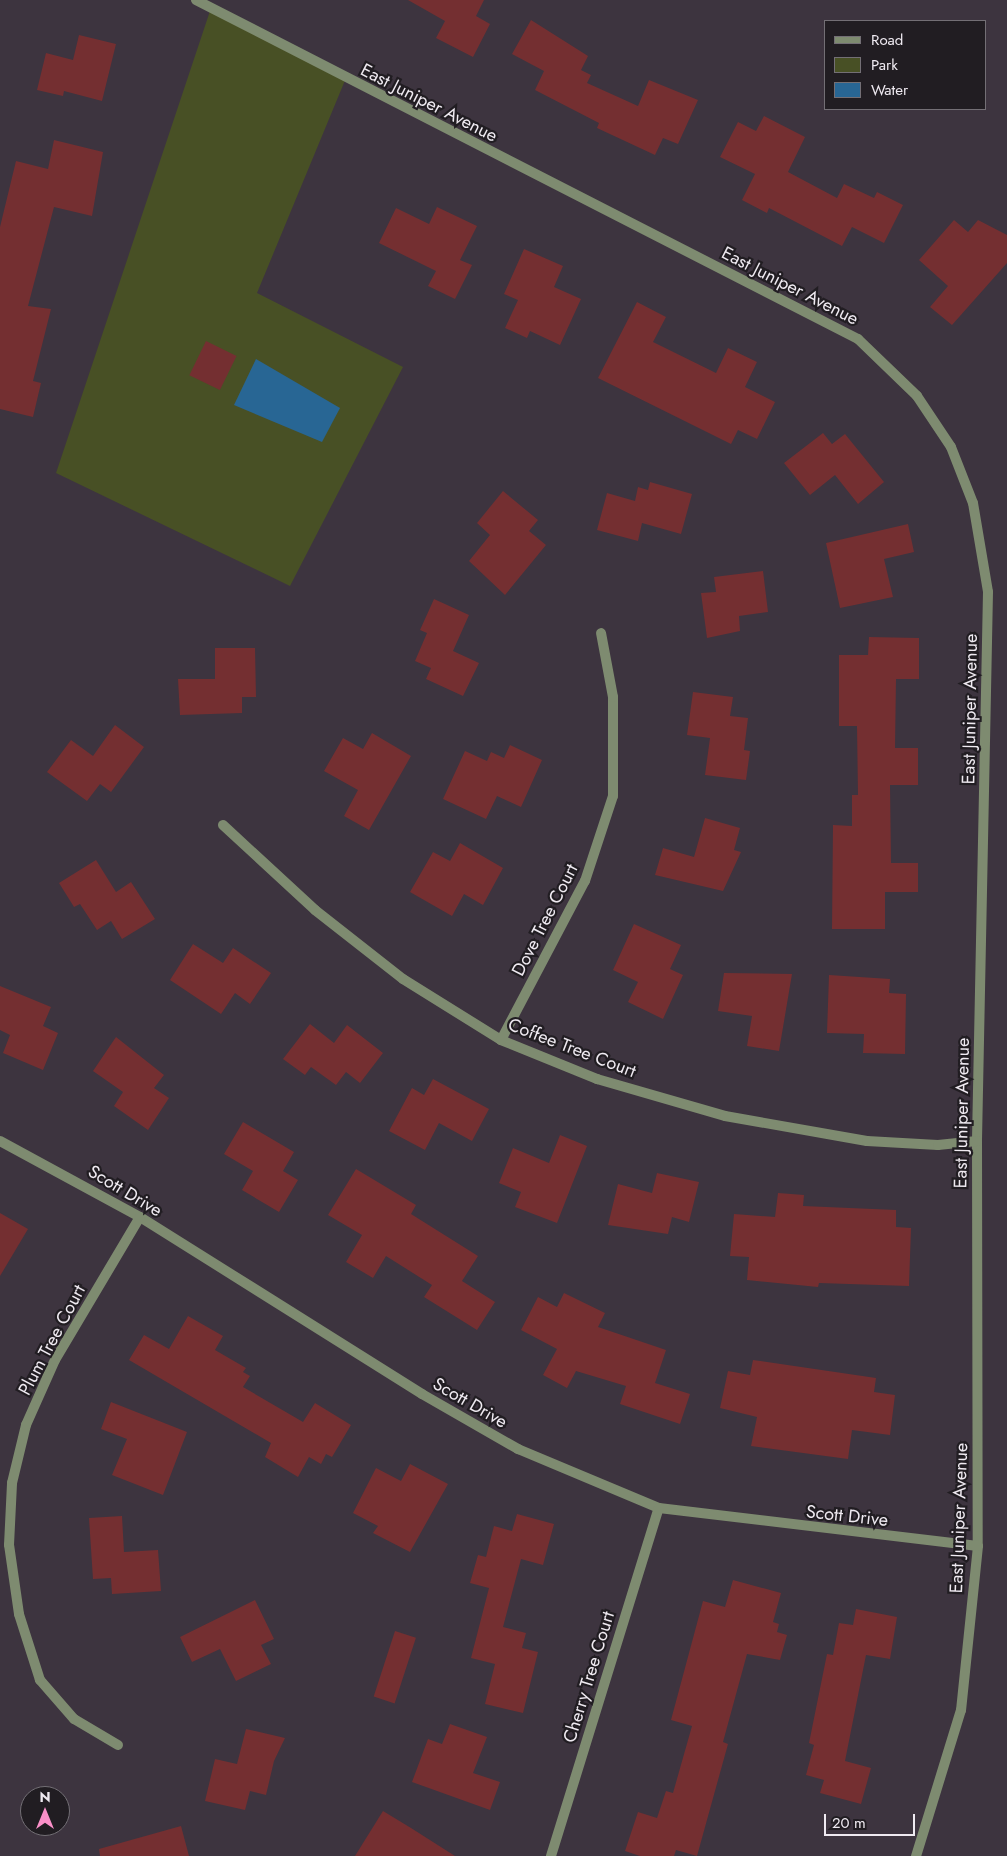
<!DOCTYPE html>
<html>
<head>
<meta charset="utf-8">
<style>
  body { margin:0 }
  #map { position:relative; width:1007px; height:1856px; overflow:hidden; background:#3d343f; font-family:Jost,sans-serif }
  div>[style] { position:absolute }
  [style*='--x'] { left:calc(var(--x)*1px); top:calc(var(--y)*1px); width:calc(var(--w)*1px); rotate:calc(var(--a)*1deg) }
  .green>* { inset:0; background:#485025 }
  .water>* { inset:0; background:#286694 }
  .building>* { inset:0; background:#742f31; transform-origin:0 0 }
  .minor>* { height:10px; margin:-5px; padding:0 5px; transform-origin:5px; border-radius:5px; background:#7e8b70 }
  span { translate:-50% -50%; white-space:nowrap; text-align:center; line-height:1.15; -webkit-text-stroke:4.5px #211d22; paint-order:stroke }
  .street-label { font-size:18px; color:#efeaf1 }
  .legend { position:absolute; left:824px; top:20px; width:162px; height:90px; box-sizing:border-box; background:#211d22; border:1px solid #736f75; margin:0; padding:6px 9px; list-style:none; font-size:15px; color:#efeaf1 }
  .legend li { display:flex; align-items:center; gap:10px; height:25px }
  .legend b { width:25px; border:1px solid #736f75 }
  .north { position:absolute; left:20px; top:1786px; width:50px; height:50px; box-sizing:border-box; background:#211d22; border:1px solid #736f75; border-radius:50%; rotate:0deg; font-size:14px; font-weight:700; line-height:20px; text-align:center; color:#efeaf1 }
  .north::after { content:''; display:block; margin:auto; width:18px; height:22px; background:#fa8fc8; clip-path:polygon(50% 0,100% 100%,50% 72%,0 100%) }
  .scale { position:absolute; left:824px; top:1814px; width:91px; height:22px; box-sizing:border-box; border:2px solid #efeaf1; border-top:0; padding-left:6px; font-size:15px; line-height:18px; white-space:nowrap; color:#efeaf1; -webkit-text-stroke:4px #211d22; paint-order:stroke }
</style>
</head>
<body>
<div id="map">
  <div class="green">
    <div style="clip-path:polygon(211px 8px,346px 78px,257px 293px,403px 367px,290px 586px,56px 473px)"></div>
  </div>
  <div class="water">
    <div style="clip-path:polygon(256px 359px,340px 408px,322px 442px,234px 405px)"></div>
  </div>
  <div class="building">
    <div style="clip-path:polygon(408px 0,484px 0,476px 16px,490px 24px,473px 57px,436px 38px,445px 21px)"></div>
    <div style="clip-path:polygon(531px 20px,588px 56px,581px 70px,591px 75px,587px 83px,638px 106px,649px 80px,698px 100px,678px 144px,663px 138px,655px 155px,597px 128px,599px 123px,535px 90px,544px 71px,512px 54px)"></div>
    <div style="clip-path:polygon(79px 35px,116px 44px,102px 101px,64px 91px,63px 96px,37px 90px,46px 53px,73px 60px)"></div>
    <div style="clip-path:polygon(764px 116px,805px 137px,788px 172px,837px 198px,844px 184px,874px 198px,877px 192px,903px 205px,884px 243px,852px 227px,842px 246px,769px 208px,767px 213px,742px 200px,755px 174px,720px 157px,738px 122px,756px 131px)"></div>
    <div style="clip-path:polygon(54px 140px,103px 152px,92px 216px,54px 207px,28px 306px,51px 309px,33px 381px,41px 383px,33px 417px,0 409px,0 227px,16px 161px,48px 169px)"></div>
    <div style="clip-path:polygon(437px 207px,477px 226px,460px 260px,472px 265px,455px 299px,428px 286px,436px 271px,379px 243px,396px 208px,429px 224px)"></div>
    <div style="clip-path:polygon(954px 220px,968px 232px,978px 220px,1007px 235px,1007px 263px,952px 325px,930px 307px,948px 286px,919px 260px)"></div>
    <div style="clip-path:polygon(524px 249px,563px 266px,554px 287px,581px 299px,560px 345px,530px 331px,527px 338px,505px 328px,518px 300px,504px 294px)"></div>
    <div style="clip-path:polygon(637px 302px,666px 317px,653px 342px,716px 373px,728px 348px,757px 362px,745px 387px,775px 402px,757px 439px,738px 430px,731px 444px,598px 378px)"></div>
    <div style="left:206px;top:341px;width:34px;height:38px;rotate:26deg"></div>
    <div style="clip-path:polygon(823px 433px,832px 444px,845px 434px,884px 482px,858px 504px,835px 475px,810px 495px,784px 463px)"></div>
    <div style="clip-path:polygon(650px 482px,692px 494px,681px 534px,642px 523px,638px 541px,597px 530px,607px 493px,635px 501px,638px 487px,648px 490px)"></div>
    <div style="clip-path:polygon(503px 491px,538px 520px,529px 531px,546px 545px,505px 595px,469px 561px,490px 535px,477px 523px)"></div>
    <div style="clip-path:polygon(908px 524px,914px 552px,884px 559px,893px 597px,840px 608px,826px 543px)"></div>
    <div style="clip-path:polygon(763px 571px,768px 612px,739px 616px,740px 631px,707px 638px,701px 593px,716px 592px,714px 577px)"></div>
    <div style="clip-path:polygon(434px 599px,469px 615px,453px 651px,479px 663px,463px 696px,426px 679px,431px 668px,415px 661px,427px 633px,420px 630px)"></div>
    <div style="clip-path:polygon(869px 637px,919px 638px,919px 679px,896px 679px,895px 748px,918px 748px,918px 785px,890px 785px,891px 863px,918px 863px,918px 892px,885px 892px,885px 929px,832px 929px,833px 825px,852px 826px,852px 795px,858px 795px,857px 726px,839px 726px,839px 655px,868px 655px)"></div>
    <div style="clip-path:polygon(215px 648px,255px 648px,256px 697px,242px 697px,242px 713px,180px 715px,178px 679px,215px 679px)"></div>
    <div style="clip-path:polygon(693px 692px,733px 697px,730px 716px,748px 718px,744px 750px,750px 751px,746px 780px,705px 775px,710px 738px,687px 735px)"></div>
    <div style="clip-path:polygon(115px 725px,144px 747px,111px 792px,100px 784px,87px 801px,47px 772px,71px 740px,93px 756px)"></div>
    <div style="clip-path:polygon(372px 733px,411px 756px,369px 830px,344px 816px,358px 790px,324px 771px,343px 738px,363px 749px)"></div>
    <div style="clip-path:polygon(510px 745px,542px 760px,521px 807px,497px 796px,486px 819px,443px 799px,465px 751px,487px 761px,491px 752px,504px 758px)"></div>
    <div style="clip-path:polygon(705px 818px,740px 828px,734px 850px,741px 852px,723px 891px,655px 875px,663px 848px,694px 857px)"></div>
    <div style="clip-path:polygon(460px 843px,503px 868px,483px 905px,464px 894px,452px 916px,410px 892px,433px 852px,450px 861px)"></div>
    <div style="clip-path:polygon(96px 860px,116px 892px,131px 882px,155px 919px,122px 939px,111px 921px,97px 930px,80px 904px,74px 907px,59px 883px)"></div>
    <div style="clip-path:polygon(634px 924px,681px 945px,670px 969px,683px 975px,663px 1019px,628px 1002px,638px 982px,613px 970px)"></div>
    <div style="clip-path:polygon(193px 944px,223px 963px,233px 948px,271px 973px,250px 1004px,235px 993px,221px 1014px,170px 980px)"></div>
    <div style="clip-path:polygon(724px 973px,792px 974px,779px 1051px,747px 1046px,752px 1016px,718px 1011px)"></div>
    <div style="clip-path:polygon(829px 975px,890px 979px,889px 993px,906px 994px,905px 1054px,863px 1053px,864px 1034px,827px 1033px)"></div>
    <div style="clip-path:polygon(0 986px,51px 1007px,43px 1026px,58px 1033px,43px 1070px,3px 1053px,10px 1035px,0 1030px)"></div>
    <div style="clip-path:polygon(310px 1024px,334px 1043px,347px 1025px,383px 1053px,360px 1083px,346px 1072px,336px 1085px,311px 1067px,305px 1075px,283px 1059px)"></div>
    <div style="clip-path:polygon(116px 1037px,164px 1075px,154px 1088px,169px 1098px,148px 1130px,114px 1106px,123px 1092px,93px 1071px)"></div>
    <div style="clip-path:polygon(433px 1079px,489px 1109px,472px 1141px,439px 1123px,425px 1150px,389px 1131px,412px 1088px,424px 1095px)"></div>
    <div style="clip-path:polygon(243px 1122px,294px 1152px,283px 1171px,298px 1180px,279px 1212px,242px 1190px,253px 1171px,224px 1154px)"></div>
    <div style="clip-path:polygon(560px 1135px,587px 1146px,557px 1223px,515px 1207px,521px 1192px,499px 1183px,513px 1148px,549px 1163px)"></div>
    <div style="clip-path:polygon(356px 1169px,416px 1205px,411px 1214px,478px 1256px,462px 1281px,495px 1302px,477px 1330px,424px 1297px,432px 1285px,386px 1256px,373px 1278px,346px 1262px,362px 1235px,328px 1215px)"></div>
    <div style="clip-path:polygon(657px 1173px,699px 1182px,689px 1222px,672px 1217px,668px 1234px,608px 1225px,618px 1184px,652px 1193px)"></div>
    <div style="clip-path:polygon(778px 1193px,804px 1195px,803px 1206px,896px 1210px,896px 1227px,911px 1228px,909px 1286px,819px 1283px,818px 1287px,747px 1280px,749px 1257px,730px 1256px,734px 1214px,775px 1217px)"></div>
    <div style="clip-path:polygon(0 1213px,28px 1229px,0 1276px)"></div>
    <div style="clip-path:polygon(564px 1293px,605px 1313px,598px 1327px,666px 1350px,655px 1383px,690px 1394px,680px 1424px,620px 1404px,626px 1386px,576px 1371px,567px 1388px,543px 1375px,557px 1349px,521px 1330px,538px 1297px,557px 1307px)"></div>
    <div style="clip-path:polygon(188px 1316px,223px 1336px,215px 1350px,246px 1368px,243px 1372px,250px 1376px,243px 1387px,303px 1422px,315px 1403px,351px 1425px,332px 1457px,326px 1454px,321px 1464px,309px 1457px,298px 1477px,265px 1457px,271px 1443px,129px 1360px,144px 1335px,169px 1349px)"></div>
    <div style="clip-path:polygon(753px 1360px,876px 1378px,874px 1392px,895px 1395px,890px 1435px,852px 1430px,848px 1459px,751px 1446px,757px 1417px,720px 1408px,728px 1371px,750px 1375px)"></div>
    <div style="clip-path:polygon(111px 1402px,187px 1432px,163px 1495px,112px 1475px,127px 1439px,101px 1429px)"></div>
    <div style="clip-path:polygon(410px 1464px,448px 1484px,410px 1552px,373px 1533px,378px 1526px,353px 1513px,376px 1468px,401px 1481px)"></div>
    <div style="clip-path:polygon(517px 1514px,554px 1524px,543px 1565px,521px 1559px,503px 1627px,526px 1633px,522px 1648px,538px 1652px,523px 1713px,485px 1704px,495px 1664px,471px 1658px,489px 1588px,470px 1583px,478px 1555px,486px 1557px,494px 1526px,512px 1531px)"></div>
    <div style="clip-path:polygon(122px 1516px,124px 1552px,158px 1550px,161px 1591px,112px 1594px,111px 1578px,93px 1579px,89px 1518px)"></div>
    <div style="clip-path:polygon(733px 1580px,781px 1593px,773px 1622px,779px 1624px,777px 1632px,787px 1635px,780px 1660px,747px 1654px,723px 1742px,728px 1744px,697px 1856px,676px 1850px,674px 1856px,640px 1856px,625px 1851px,638px 1812px,657px 1818px,666px 1791px,673px 1793px,692px 1726px,671px 1720px,703px 1601px,725px 1607px)"></div>
    <div style="clip-path:polygon(255px 1600px,274px 1639px,261px 1645px,271px 1664px,236px 1681px,220px 1649px,192px 1662px,180px 1637px)"></div>
    <div style="clip-path:polygon(856px 1609px,897px 1617px,890px 1659px,866px 1655px,845px 1761px,871px 1768px,861px 1804px,820px 1793px,824px 1780px,806px 1775px,814px 1745px,809px 1743px,827px 1654px,833px 1655px,839px 1623px,853px 1625px)"></div>
    <div style="left:395px;top:1631px;width:22px;height:69px;rotate:18deg"></div>
    <div style="clip-path:polygon(450px 1724px,487px 1737px,473px 1773px,500px 1782px,490px 1810px,412px 1782px,428px 1739px,442px 1744px)"></div>
    <div style="clip-path:polygon(246px 1729px,285px 1738px,274px 1761px,266px 1795px,250px 1791px,245px 1810px,205px 1801px,215px 1759px,237px 1764px)"></div>
    <div style="clip-path:polygon(383px 1811px,411px 1828px,455px 1856px,355px 1856px)"></div>
    <div style="clip-path:polygon(181px 1826px,189px 1856px,100px 1856px,99px 1849px)"></div>
  </div>
  <div class="minor">
    <div style="--x:196;--y:0;--w:744;--a:27.12"></div>
    <div style="--x:858;--y:339;--w:82;--a:44"></div>
    <div style="--x:917;--y:396;--w:61;--a:56.3"></div>
    <div style="--x:951;--y:447;--w:60;--a:68.6"></div>
    <div style="--x:973;--y:503;--w:90;--a:80.4"></div>
    <div style="--x:988;--y:592;--w:549;--a:91.15"></div>
    <div style="--x:977;--y:1141;--w:405;--a:89.9"></div>
    <div style="--x:978;--y:1546;--w:165;--a:95.9"></div>
    <div style="--x:961;--y:1710;--w:153;--a:107.1"></div>
    <div style="--x:223;--y:825;--w:125;--a:42.7"></div>
    <div style="--x:315;--y:910;--w:112;--a:38.1"></div>
    <div style="--x:403;--y:979;--w:115;--a:31.9"></div>
    <div style="--x:501;--y:1040;--w:104;--a:22.1"></div>
    <div style="--x:597;--y:1079;--w:133;--a:16.1"></div>
    <div style="--x:725;--y:1116;--w:144;--a:10"></div>
    <div style="--x:867;--y:1141;--w:71;--a:3.2"></div>
    <div style="--x:938;--y:1145;--w:39;--a:-6"></div>
    <div style="--x:501;--y:1040;--w:180;--a:-62.2"></div>
    <div style="--x:585;--y:881;--w:89;--a:-71.8"></div>
    <div style="--x:613;--y:796;--w:99;--a:-90"></div>
    <div style="--x:613;--y:697;--w:65;--a:-100.6"></div>
    <div style="--x:0;--y:1141;--w:159;--a:28.5"></div>
    <div style="--x:140;--y:1217;--w:333;--a:32.1"></div>
    <div style="--x:422;--y:1394;--w:111;--a:29.8"></div>
    <div style="--x:518;--y:1449;--w:153;--a:22.7"></div>
    <div style="--x:659;--y:1508;--w:321;--a:6.8"></div>
    <div style="--x:118;--y:1745;--w:51;--a:-149.4"></div>
    <div style="--x:74;--y:1719;--w:52;--a:-131.1"></div>
    <div style="--x:40;--y:1680;--w:69;--a:-107.7"></div>
    <div style="--x:19;--y:1614;--w:70;--a:-98.2"></div>
    <div style="--x:9;--y:1545;--w:62;--a:-87.2"></div>
    <div style="--x:12;--y:1483;--w:60;--a:-76.4"></div>
    <div style="--x:26;--y:1425;--w:71;--a:-66"></div>
    <div style="--x:55;--y:1360;--w:166;--a:-59.3"></div>
    <div style="--x:551;--y:1856;--w:364;--a:-72.8"></div>
  </div>
  <div class="street-label">
    <span style="left:429px;top:103px;rotate:27deg">East Juniper Avenue</span>
    <span style="left:790px;top:286px;rotate:27deg">East Juniper Avenue</span>
    <span style="left:970px;top:709px;rotate:-89deg">East Juniper Avenue</span>
    <span style="left:545px;top:920px;rotate:-63deg">Dove Tree Court</span>
    <span style="left:572px;top:1048px;rotate:21deg">Coffee Tree Court</span>
    <span style="left:962px;top:1113px;rotate:-89deg">East Juniper Avenue</span>
    <span style="left:125px;top:1191px;rotate:31deg">Scott Drive</span>
    <span style="left:52px;top:1340px;rotate:-62deg">Plum Tree Court</span>
    <span style="left:470px;top:1403px;rotate:30deg">Scott Drive</span>
    <span style="left:847px;top:1516px;rotate:6deg">Scott Drive</span>
    <span style="left:959px;top:1518px;rotate:-88deg">East Juniper Avenue</span>
    <span style="left:589px;top:1677px;rotate:-73deg">Cherry Tree Court</span>
  </div>
  <ul class="legend">
  <li><b style="height:6px;background:#7e8b70"></b>Road</li>
  <li><b style="height:14px;background:#485025"></b>Park</li>
  <li><b style="height:14px;background:#286694"></b>Water</li>
  </ul>
  <div class="north">N</div>
  <div class="scale">20 m</div>
</div>
</body>
</html>
